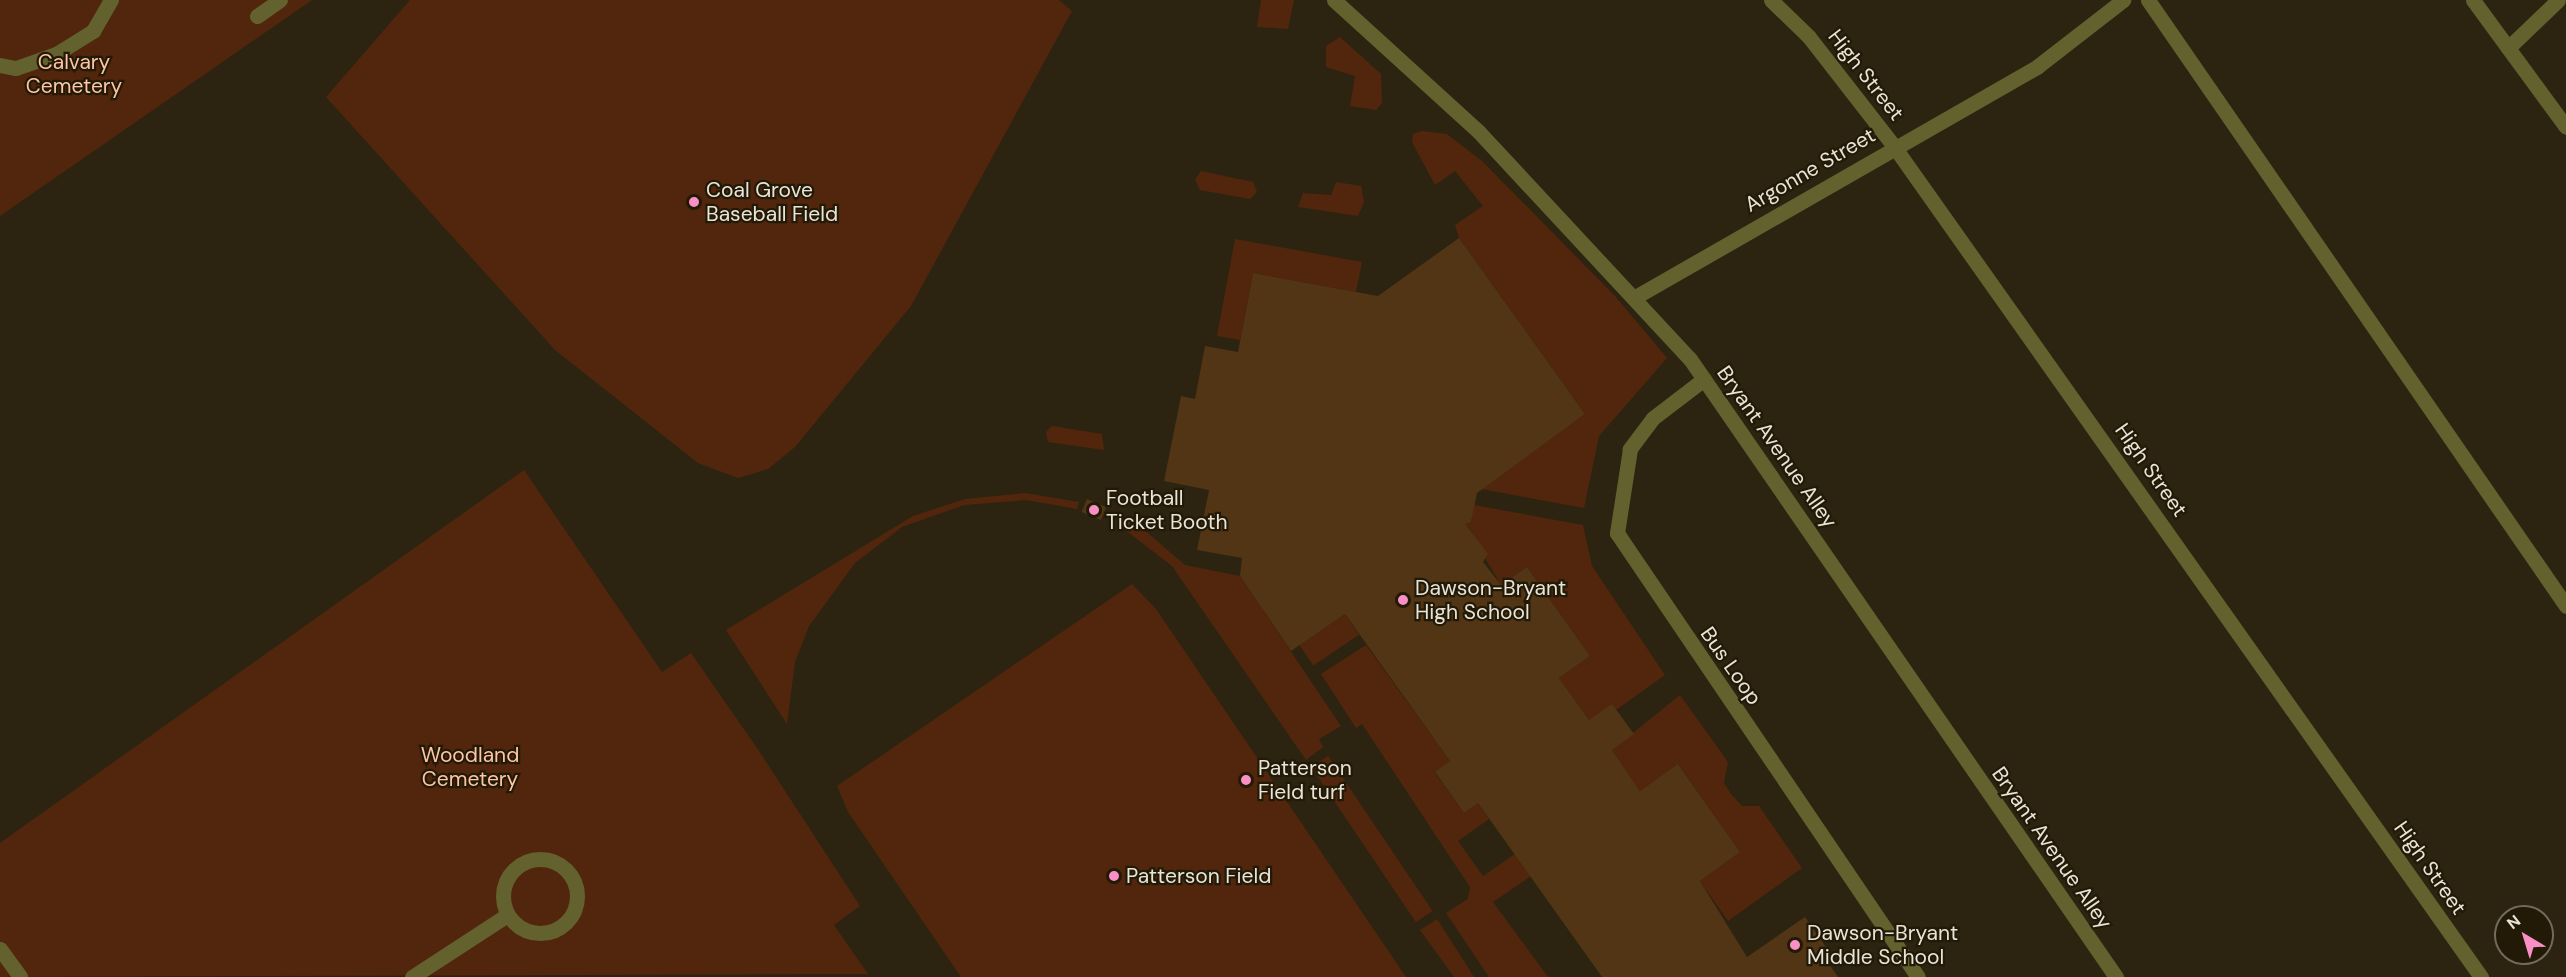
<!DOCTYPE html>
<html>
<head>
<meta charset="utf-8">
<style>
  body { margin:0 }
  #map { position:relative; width:2566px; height:977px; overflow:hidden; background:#2c2411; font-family:"DM Sans",sans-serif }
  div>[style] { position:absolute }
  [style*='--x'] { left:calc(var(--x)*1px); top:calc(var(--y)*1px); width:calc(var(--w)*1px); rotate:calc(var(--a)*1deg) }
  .green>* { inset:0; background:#52260c; transform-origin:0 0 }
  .building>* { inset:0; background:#513514; transform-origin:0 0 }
  .minor>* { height:15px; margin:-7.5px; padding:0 7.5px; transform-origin:7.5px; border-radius:7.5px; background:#63622e }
  .minor>.ring { margin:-7.5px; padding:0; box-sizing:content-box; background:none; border:15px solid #63622e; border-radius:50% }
  .dots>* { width:16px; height:16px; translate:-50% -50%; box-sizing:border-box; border:3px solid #221a07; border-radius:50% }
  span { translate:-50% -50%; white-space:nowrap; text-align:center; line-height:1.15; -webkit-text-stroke:4.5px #221a07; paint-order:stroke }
  .park-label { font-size:21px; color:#ffc4a5 }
  .street-label { font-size:21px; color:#e9e4d8 }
  .poi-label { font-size:21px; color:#e9e4d8 }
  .left { translate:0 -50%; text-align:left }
  .north { position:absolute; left:2494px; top:905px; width:60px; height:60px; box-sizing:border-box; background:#221a07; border:2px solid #726b5b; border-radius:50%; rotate:322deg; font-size:16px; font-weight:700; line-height:24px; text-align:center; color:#e9e4d8 }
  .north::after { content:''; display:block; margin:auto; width:21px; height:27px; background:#fa8fc6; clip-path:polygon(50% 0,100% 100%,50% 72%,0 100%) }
</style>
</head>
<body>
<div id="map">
  <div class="green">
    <div style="clip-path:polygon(0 0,312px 0,0 216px)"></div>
    <div style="clip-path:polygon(410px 0,1059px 0,1072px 11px,911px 306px,795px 447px,768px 469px,738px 478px,698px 463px,555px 350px,326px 97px)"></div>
    <div style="clip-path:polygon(1261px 0,1294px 0,1288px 29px,1257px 27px)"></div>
    <div style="clip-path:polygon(1340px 37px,1381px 74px,1382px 103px,1376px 110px,1350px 106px,1355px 76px,1326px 67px,1326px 46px)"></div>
    <div style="clip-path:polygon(1422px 131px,1447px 134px,1483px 162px,1615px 296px,1667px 358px,1599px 436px,1584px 508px,1481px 489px,1585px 414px,1459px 238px,1455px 225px,1483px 206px,1455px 171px,1435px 185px,1412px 142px,1413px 134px)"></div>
    <div style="clip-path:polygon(1201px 171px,1253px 182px,1257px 192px,1250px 199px,1200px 190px,1195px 180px)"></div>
    <div style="clip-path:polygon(1336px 182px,1361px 186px,1364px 202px,1358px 216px,1298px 207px,1303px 193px,1331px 195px)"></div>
    <div style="clip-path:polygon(1235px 239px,1362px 262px,1356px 292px,1253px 273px,1240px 340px,1217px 336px)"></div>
    <div style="clip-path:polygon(1052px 426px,1102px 434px,1104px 450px,1048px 442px,1046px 432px)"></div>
    <div style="clip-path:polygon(524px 470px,662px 672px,691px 653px,759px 751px,860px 906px,834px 925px,868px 974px,0 977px,0 843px)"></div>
    <div style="clip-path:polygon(1025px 493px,1079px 502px,1077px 509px,1026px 500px,964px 505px,902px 527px,855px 563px,809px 626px,795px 662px,787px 724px,726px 630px,913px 516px,965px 499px)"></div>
    <div style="clip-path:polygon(1474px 505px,1583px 525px,1592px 566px,1665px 675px,1616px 710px,1589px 720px,1559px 678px,1590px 656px,1527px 567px,1501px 585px,1465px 524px,1471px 522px)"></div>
    <div style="clip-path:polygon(1129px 517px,1185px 565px,1240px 576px,1341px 726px,1319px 739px,1323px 747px,1306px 760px,1172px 566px,1124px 529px)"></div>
    <div style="clip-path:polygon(1132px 584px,1156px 609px,1406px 977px,961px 977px,848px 812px,837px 786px)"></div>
    <div style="left:1345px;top:614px;width:25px;height:55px;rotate:56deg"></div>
    <div style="clip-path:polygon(1366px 645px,1450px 761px,1435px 773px,1464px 813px,1478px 803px,1489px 819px,1458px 841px,1483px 876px,1515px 854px,1531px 876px,1493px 902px,1548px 977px,1489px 977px,1446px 913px,1468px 899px,1470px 887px,1362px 724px,1356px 728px,1321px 674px)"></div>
    <div style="clip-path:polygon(1680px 695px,1728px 762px,1724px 783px,1731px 794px,1742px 806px,1759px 806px,1802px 868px,1728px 921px,1700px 881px,1740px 852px,1679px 765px,1640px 791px,1612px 750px)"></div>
    <div style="left:1328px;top:756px;width:187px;height:20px;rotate:56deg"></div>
    <div style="clip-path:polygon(1437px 919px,1474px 977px,1454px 977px,1420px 930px)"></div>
  </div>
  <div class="building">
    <div style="clip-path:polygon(1459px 238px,1585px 414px,1477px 493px,1471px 522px,1465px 524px,1488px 554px,1483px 562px,1501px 585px,1527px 567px,1590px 656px,1559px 678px,1589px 720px,1612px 704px,1634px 734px,1612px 750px,1640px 791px,1678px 764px,1740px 852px,1700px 881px,1747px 957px,1805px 917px,1830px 953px,1824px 957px,1838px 977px,1602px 977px,1478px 803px,1464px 813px,1435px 772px,1450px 761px,1345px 614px,1291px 651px,1240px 576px,1242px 558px,1197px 550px,1209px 490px,1164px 481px,1181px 396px,1195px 399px,1205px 346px,1238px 352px,1253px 273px,1378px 296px)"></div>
    <div style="left:1087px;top:499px;width:21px;height:14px;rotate:23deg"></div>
  </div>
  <div class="minor">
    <div style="--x:1334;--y:0;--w:195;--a:42.3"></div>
    <div style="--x:1478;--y:131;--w:311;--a:47.1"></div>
    <div style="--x:1690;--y:359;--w:751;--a:55.42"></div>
    <div style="--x:1771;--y:0;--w:53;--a:44.2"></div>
    <div style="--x:1809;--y:37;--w:137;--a:52.1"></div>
    <div style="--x:1893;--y:145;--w:1019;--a:54.75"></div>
    <div style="--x:2148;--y:0;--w:736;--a:55.4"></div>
    <div style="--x:2473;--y:0;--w:157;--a:53.8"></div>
    <div style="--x:257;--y:16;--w:28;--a:-35"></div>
    <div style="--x:2508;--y:48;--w:69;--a:-43.8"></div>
    <div style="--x:0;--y:65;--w:16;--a:11"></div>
    <div style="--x:16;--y:68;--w:42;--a:-19.3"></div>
    <div style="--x:56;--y:54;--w:44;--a:-31.9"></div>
    <div style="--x:93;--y:31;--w:36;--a:-60"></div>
    <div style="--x:1637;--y:296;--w:462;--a:-29.8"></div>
    <div style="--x:2038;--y:66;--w:108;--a:-37.8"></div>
    <div style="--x:1704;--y:379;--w:64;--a:142.6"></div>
    <div style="--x:1653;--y:418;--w:39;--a:127"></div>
    <div style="--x:1630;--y:449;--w:85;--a:98.8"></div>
    <div style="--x:1617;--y:533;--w:536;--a:55.87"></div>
    <div class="ring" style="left:503px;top:859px;width:59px;height:59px"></div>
    <div style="--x:0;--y:949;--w:34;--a:54"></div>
    <div style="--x:412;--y:977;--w:113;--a:-33.1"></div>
  </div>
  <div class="dots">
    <div style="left:694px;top:202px;background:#fa8fc6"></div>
    <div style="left:1094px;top:510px;background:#fa8fc6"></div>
    <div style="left:1403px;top:600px;background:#fa8fc6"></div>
    <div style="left:1246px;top:780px;background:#fa8fc6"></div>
    <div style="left:1114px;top:876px;background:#fa8fc6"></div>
    <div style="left:1795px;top:945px;background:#fa8fc6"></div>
  </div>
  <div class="park-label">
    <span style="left:74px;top:74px">Calvary<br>Cemetery</span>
    <span style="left:470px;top:767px">Woodland<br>Cemetery</span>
  </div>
  <div class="street-label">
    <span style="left:1866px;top:75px;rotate:52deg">High Street</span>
    <span style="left:1810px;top:170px;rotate:-30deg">Argonne Street</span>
    <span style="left:1777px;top:447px;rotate:55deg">Bryant Avenue Alley</span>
    <span style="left:2151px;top:470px;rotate:55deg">High Street</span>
    <span style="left:1731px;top:666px;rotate:55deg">Bus Loop</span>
    <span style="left:2052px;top:848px;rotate:55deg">Bryant Avenue Alley</span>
    <span style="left:2430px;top:868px;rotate:55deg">High Street</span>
  </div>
  <div class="poi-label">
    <span class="left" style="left:706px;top:202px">Coal Grove<br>Baseball Field</span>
    <span class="left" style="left:1106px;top:510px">Football<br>Ticket Booth</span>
    <span class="left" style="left:1415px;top:600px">Dawson-Bryant<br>High School</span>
    <span class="left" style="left:1258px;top:780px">Patterson<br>Field turf</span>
    <span class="left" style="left:1126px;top:876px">Patterson Field</span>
    <span class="left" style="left:1807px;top:945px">Dawson-Bryant<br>Middle School</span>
  </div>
  <div class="north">N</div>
</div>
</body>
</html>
